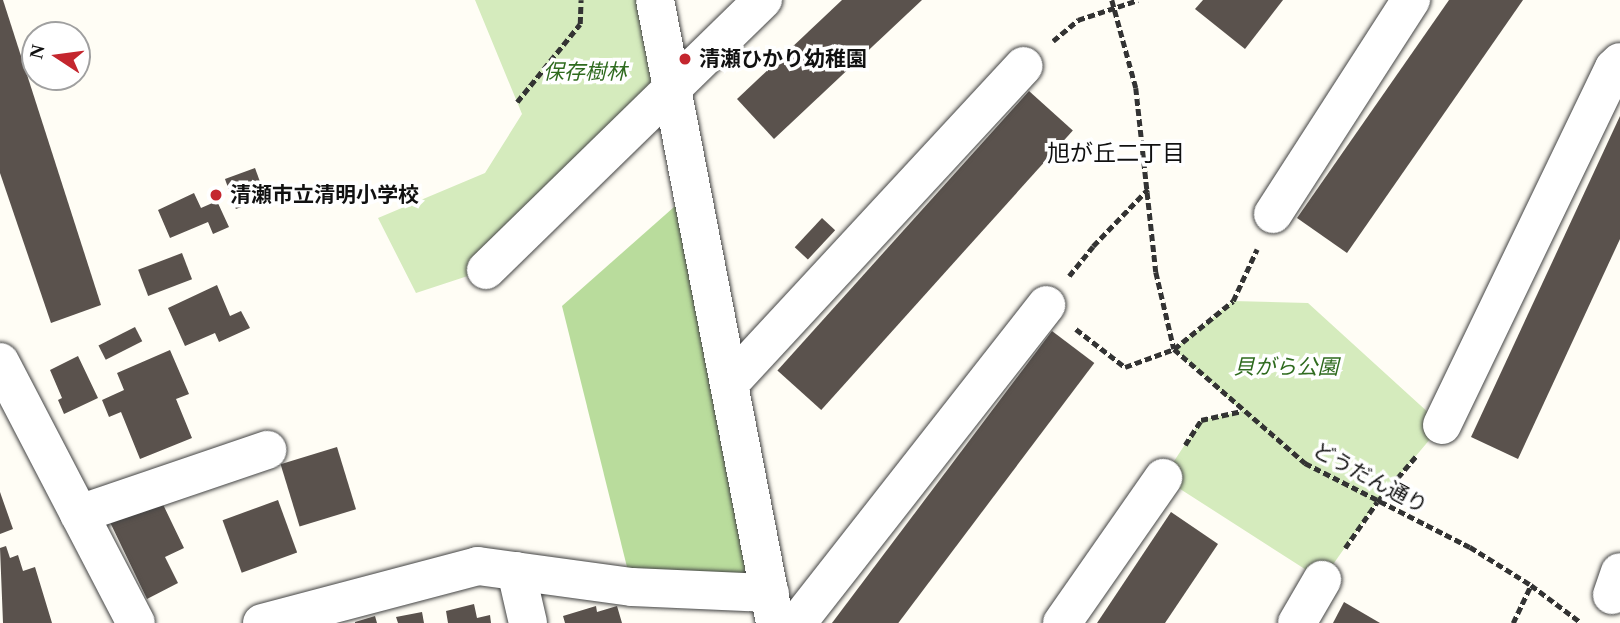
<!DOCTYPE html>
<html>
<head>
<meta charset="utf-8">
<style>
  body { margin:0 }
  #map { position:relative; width:1620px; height:623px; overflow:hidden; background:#fffdf5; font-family:"Times New Roman","Noto Sans JP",serif }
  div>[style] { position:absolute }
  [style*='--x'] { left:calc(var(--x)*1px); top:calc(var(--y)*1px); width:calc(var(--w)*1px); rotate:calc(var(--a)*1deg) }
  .green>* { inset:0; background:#d5ebbd }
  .forest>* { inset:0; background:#b9dc9c }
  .building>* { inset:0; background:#5a524d; transform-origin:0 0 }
  .path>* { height:4.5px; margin-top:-2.25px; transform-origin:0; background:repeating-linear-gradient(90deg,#333 0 7px,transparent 0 10.5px) }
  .roads { filter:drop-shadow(0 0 2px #444) drop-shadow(0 0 2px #444) }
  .minor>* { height:38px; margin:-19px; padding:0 19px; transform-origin:19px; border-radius:19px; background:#fff }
  .dots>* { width:19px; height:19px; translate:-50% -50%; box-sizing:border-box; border:4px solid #fff; border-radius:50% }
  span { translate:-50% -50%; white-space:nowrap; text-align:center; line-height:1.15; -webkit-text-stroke:7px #fff; paint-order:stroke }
  .poi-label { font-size:21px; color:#111; font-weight:700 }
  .left { translate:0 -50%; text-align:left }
  .park-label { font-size:21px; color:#2f6b1f; font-style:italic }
  .street-label { font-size:21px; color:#111 }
  .neighbourhood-label { font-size:23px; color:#111 }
  .north { position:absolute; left:21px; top:21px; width:70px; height:70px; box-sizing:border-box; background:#fff; border:2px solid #a0a0a0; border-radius:50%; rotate:283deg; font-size:19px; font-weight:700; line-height:28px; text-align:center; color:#111 }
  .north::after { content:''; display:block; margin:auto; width:24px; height:32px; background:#c4262e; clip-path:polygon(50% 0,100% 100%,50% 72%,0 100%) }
</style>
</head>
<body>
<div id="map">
  <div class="green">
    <div style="clip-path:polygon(475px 0,655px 0,671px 92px,486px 270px,416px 293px,378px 218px,485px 173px,522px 114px)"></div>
    <div style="clip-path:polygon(1233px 301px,1308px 303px,1442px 425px,1377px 502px,1322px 580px,1163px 478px,1201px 420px,1242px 411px,1174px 349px)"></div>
  </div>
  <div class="forest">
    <div style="clip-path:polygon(691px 192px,770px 593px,632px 587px,562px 306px)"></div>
  </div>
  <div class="building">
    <div style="clip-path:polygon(0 0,3px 0,101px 305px,51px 323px,0 173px)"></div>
    <div style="clip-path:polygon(842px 0,922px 0,774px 139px,737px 99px)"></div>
    <div style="clip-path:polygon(1203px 0,1283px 0,1245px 49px,1195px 9px)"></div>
    <div style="clip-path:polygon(1449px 0,1523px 0,1347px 253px,1297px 218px)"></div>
    <div style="left:1029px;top:91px;width:59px;height:376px;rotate:42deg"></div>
    <div style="clip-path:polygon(1620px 116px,1620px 239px,1518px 459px,1471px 437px)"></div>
    <div style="left:255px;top:168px;width:32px;height:32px;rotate:70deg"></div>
    <div style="clip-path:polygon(194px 193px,201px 208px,217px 201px,229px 227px,213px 234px,208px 222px,170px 238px,158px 210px)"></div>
    <div style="left:822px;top:218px;width:18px;height:40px;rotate:43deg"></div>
    <div style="left:182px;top:253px;width:28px;height:47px;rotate:69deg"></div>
    <div style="clip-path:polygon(217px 285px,230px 316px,241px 311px,250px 328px,219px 342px,215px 333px,185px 346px,168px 308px)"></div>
    <div style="left:135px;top:327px;width:16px;height:41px;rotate:63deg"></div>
    <div style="left:1052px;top:331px;width:53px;height:366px;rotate:37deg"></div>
    <div style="clip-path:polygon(170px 350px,189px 394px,176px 399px,192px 438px,140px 459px,121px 412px,109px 417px,102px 400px,124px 390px,117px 373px)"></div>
    <div style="clip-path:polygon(78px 356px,98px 398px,64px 414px,58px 400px,62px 398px,50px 370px)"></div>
    <div style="left:337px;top:447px;width:65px;height:59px;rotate:73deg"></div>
    <div style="clip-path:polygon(0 492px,13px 529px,0 534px)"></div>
    <div style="clip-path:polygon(158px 494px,184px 548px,165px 557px,178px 583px,147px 599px,108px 518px)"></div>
    <div style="left:278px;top:500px;width:56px;height:59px;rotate:70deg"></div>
    <div style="clip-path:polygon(1171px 512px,1218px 544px,1165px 623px,1097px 623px)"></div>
    <div style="clip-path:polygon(6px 546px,10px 558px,18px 555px,23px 571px,35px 567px,52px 623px,3px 623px,0 548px)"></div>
    <div style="clip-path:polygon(1344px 602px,1380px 623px,1333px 623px)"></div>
    <div style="clip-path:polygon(474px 604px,477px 618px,490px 615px,491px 623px,448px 623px,446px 611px)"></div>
    <div style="clip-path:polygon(596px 606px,597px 612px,617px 606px,622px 623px,565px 623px,563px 616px)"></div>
    <div style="clip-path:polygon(422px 612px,424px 623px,398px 623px,396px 617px)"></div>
    <div style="clip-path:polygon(375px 616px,377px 623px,355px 623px,355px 622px)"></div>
  </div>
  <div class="path">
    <div style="--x:1112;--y:0;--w:91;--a:74.7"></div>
    <div style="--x:1136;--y:88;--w:185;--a:83.8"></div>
    <div style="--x:1156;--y:272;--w:79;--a:76.8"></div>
    <div style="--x:1174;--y:349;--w:174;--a:41"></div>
    <div style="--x:1305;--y:463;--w:185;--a:27"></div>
    <div style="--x:1470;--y:547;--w:72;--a:31.9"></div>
    <div style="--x:1531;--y:585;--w:60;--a:36.9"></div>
    <div style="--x:1053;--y:41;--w:33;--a:-40"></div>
    <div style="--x:1078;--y:20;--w:63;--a:-18.4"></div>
    <div style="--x:517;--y:102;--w:100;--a:-51.1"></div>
    <div style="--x:580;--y:24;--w:24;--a:-88"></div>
    <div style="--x:1069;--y:276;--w:38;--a:-51"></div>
    <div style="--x:1093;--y:246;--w:79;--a:-46"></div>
    <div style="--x:1076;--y:329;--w:62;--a:37.8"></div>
    <div style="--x:1125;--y:367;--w:52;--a:-20.2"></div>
    <div style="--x:1174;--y:349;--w:76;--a:-39.1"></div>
    <div style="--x:1233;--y:301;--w:57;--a:-65.2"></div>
    <div style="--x:1185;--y:445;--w:30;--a:-57"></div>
    <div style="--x:1201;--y:420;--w:42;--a:-12.4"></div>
    <div style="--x:1345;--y:548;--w:56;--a:-55.2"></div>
    <div style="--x:1377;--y:502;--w:62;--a:-49.6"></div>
    <div style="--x:1513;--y:623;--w:42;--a:-64.7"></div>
  </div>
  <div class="roads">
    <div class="minor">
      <div style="--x:655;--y:0;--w:634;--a:79.1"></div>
      <div style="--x:1273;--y:214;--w:255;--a:-57.2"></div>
      <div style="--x:486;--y:270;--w:387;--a:-44.3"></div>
      <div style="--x:0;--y:362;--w:294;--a:62.5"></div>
      <div style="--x:730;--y:383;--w:432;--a:-47.2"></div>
      <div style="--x:1442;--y:425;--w:396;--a:-64.3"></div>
      <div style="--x:1614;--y:68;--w:8;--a:-45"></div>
      <div style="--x:79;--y:514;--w:199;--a:-18.8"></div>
      <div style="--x:516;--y:571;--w:53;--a:77"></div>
      <div style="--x:1612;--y:595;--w:24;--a:-71"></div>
      <div style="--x:262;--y:623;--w:223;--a:-14.8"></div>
      <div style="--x:478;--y:566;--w:155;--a:7.8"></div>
      <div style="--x:632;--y:587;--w:138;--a:2.5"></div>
      <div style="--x:797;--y:623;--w:404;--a:-51.9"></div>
      <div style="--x:1062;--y:623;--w:177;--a:-55.1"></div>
      <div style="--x:1297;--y:623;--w:50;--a:-59.8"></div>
    </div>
  </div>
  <div class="dots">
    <div style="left:685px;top:59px;background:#c4262e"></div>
    <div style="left:216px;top:195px;background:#c4262e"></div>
  </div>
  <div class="poi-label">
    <span class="left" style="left:699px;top:59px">清瀬ひかり幼稚園</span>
    <span class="left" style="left:230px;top:195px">清瀬市立清明小学校</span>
  </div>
  <div class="park-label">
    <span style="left:585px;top:72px">保存樹林</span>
    <span style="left:1286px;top:367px">貝がら公園</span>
  </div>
  <div class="street-label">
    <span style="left:1370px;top:478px;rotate:28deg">どうだん通り</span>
  </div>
  <div class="neighbourhood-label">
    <span style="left:1116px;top:154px">旭が丘二丁目</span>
  </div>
  <div class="north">N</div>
</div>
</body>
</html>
